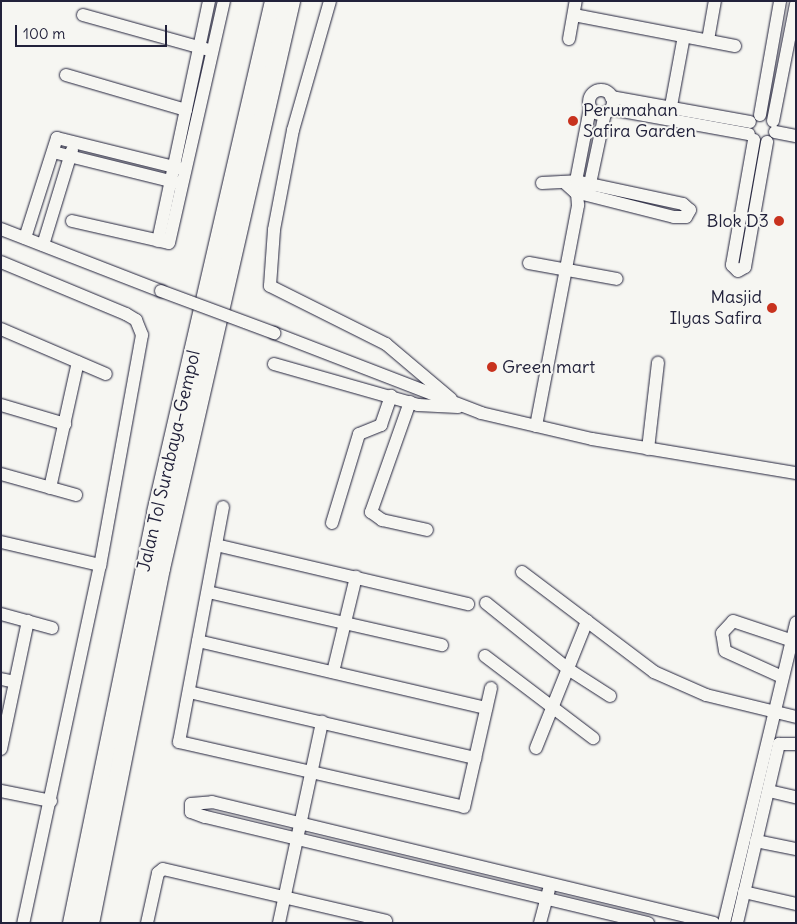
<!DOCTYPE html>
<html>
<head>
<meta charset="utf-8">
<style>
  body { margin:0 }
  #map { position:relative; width:797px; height:924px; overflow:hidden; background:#f6f6f2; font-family:Delius,sans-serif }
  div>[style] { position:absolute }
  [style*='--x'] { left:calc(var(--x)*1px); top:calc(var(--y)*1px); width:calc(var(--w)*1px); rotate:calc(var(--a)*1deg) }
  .roads { filter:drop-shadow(0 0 1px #22223b) drop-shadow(0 0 1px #22223b) }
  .minor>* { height:12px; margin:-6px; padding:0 6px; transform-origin:6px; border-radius:6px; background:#f6f6f2 }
  .minor>.ring { margin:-6px; padding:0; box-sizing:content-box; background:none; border:12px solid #f6f6f2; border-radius:50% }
  .highway>* { height:19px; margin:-9.5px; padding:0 9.5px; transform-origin:9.5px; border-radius:9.5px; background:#f6f6f2 }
  .bridges { filter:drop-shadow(0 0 1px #22223b) drop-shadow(0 0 1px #22223b) }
  .minor-bridge>* { height:12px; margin:-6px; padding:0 6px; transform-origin:6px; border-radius:6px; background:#f6f6f2 }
  .dots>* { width:14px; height:14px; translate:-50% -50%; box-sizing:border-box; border:2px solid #f6f6f2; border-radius:50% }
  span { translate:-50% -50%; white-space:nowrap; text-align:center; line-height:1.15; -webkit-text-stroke:4px #f6f6f2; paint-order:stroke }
  .poi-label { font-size:18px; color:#22223b }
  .left { translate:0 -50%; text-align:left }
  .right { translate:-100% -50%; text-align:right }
  .street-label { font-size:18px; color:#22223b }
  .frame { position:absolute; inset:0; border:2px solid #22223b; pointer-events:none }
  .scale { position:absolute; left:15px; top:25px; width:152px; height:22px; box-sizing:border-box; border:2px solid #22223b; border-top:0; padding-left:6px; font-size:15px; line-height:18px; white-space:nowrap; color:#22223b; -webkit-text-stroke:4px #f6f6f2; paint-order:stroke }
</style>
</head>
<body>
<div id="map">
  <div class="roads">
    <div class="minor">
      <div style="--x:330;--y:1;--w:134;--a:106"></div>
      <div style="--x:293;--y:130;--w:102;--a:100.8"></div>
      <div style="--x:274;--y:230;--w:56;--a:94.1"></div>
      <div style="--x:270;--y:286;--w:130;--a:26.6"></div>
      <div style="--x:386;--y:344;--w:85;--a:40.2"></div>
      <div style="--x:83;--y:15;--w:128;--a:15.5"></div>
      <div style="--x:574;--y:15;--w:164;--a:10.9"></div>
      <div style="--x:569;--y:39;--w:39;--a:-80"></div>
      <div style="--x:708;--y:40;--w:40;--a:-80"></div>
      <div style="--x:66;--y:75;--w:125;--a:16.3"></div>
      <div class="ring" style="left:589px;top:90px;width:12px;height:12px"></div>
      <div style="--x:611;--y:97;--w:141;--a:10.2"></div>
      <div style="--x:671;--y:106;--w:71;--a:-79.5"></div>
      <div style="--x:611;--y:109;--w:140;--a:10.3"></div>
      <div style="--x:760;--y:115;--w:116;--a:-80"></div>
      <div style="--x:773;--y:121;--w:119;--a:-78.9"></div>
      <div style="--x:775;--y:132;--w:21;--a:11"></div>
      <div style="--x:754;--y:140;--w:127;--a:100"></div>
      <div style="--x:732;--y:265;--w:8;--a:45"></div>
      <div style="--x:738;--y:271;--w:8;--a:-30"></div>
      <div style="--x:745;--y:267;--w:127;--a:-80"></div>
      <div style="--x:53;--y:152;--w:129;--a:13.9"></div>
      <div style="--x:542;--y:183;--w:34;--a:-3"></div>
      <div style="--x:576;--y:181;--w:109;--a:12.1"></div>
      <div style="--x:683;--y:204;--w:9;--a:41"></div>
      <div style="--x:690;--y:210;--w:8;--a:120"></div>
      <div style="--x:686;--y:217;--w:12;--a:180"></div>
      <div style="--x:674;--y:217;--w:102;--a:-165.8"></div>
      <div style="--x:575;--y:192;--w:13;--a:-138"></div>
      <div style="--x:588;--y:193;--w:82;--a:-78"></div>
      <div style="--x:72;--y:221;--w:99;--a:12.8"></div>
      <div style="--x:169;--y:243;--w:248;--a:-77.2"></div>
      <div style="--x:1;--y:229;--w:172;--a:21.2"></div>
      <div style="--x:25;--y:238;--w:105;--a:-72.3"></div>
      <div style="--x:57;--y:138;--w:129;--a:13.9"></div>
      <div style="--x:158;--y:241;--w:245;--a:-78"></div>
      <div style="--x:43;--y:245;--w:99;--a:-73"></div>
      <div style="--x:1;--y:262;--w:135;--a:22.6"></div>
      <div style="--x:126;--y:314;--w:12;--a:31"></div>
      <div style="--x:136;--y:320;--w:16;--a:68"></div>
      <div style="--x:142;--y:335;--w:234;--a:100.3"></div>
      <div style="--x:100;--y:565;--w:366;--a:102.1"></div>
      <div style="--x:529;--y:263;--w:89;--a:10.3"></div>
      <div style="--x:1;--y:329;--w:114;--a:23.2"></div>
      <div style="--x:274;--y:333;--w:222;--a:21.1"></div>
      <div style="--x:481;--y:413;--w:114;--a:13.2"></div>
      <div style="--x:592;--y:439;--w:207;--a:9.5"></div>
      <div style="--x:274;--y:364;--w:150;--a:15.9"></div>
      <div style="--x:418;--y:405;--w:40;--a:2.9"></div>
      <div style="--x:410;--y:402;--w:117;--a:109.5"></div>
      <div style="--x:371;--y:512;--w:14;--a:36"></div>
      <div style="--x:382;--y:520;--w:46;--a:12.5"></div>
      <div style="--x:1;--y:405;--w:67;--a:16.5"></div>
      <div style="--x:536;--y:426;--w:225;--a:-79.2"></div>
      <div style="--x:578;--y:205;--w:24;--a:-95"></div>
      <div style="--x:576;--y:181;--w:74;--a:-79.1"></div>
      <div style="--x:648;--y:449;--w:87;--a:-83.4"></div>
      <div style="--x:1;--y:474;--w:78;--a:15.6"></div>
      <div style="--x:50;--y:488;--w:129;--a:-77.5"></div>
      <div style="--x:223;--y:507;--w:239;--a:100.6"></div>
      <div style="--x:179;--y:742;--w:292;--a:12.8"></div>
      <div style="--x:464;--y:807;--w:122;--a:-77.2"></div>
      <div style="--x:332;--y:523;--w:93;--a:-73.1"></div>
      <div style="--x:359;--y:434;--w:24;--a:-22"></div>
      <div style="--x:381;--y:425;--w:31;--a:-71"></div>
      <div style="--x:1;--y:542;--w:102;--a:13.1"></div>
      <div style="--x:216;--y:545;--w:259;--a:13.2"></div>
      <div style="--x:522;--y:572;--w:166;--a:37.1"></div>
      <div style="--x:654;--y:672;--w:57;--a:23.9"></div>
      <div style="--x:706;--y:695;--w:93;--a:13.7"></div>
      <div style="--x:208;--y:592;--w:240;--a:12.8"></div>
      <div style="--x:486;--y:603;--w:105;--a:38.8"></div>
      <div style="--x:568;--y:669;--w:50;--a:32.7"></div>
      <div style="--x:1;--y:614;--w:53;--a:15.4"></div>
      <div style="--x:198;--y:641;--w:296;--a:13.1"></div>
      <div style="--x:485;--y:656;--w:136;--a:37.2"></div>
      <div style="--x:333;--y:672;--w:98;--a:-76.4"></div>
      <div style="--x:780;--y:676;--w:60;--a:-155.6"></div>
      <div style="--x:725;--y:651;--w:18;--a:-99"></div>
      <div style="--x:722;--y:633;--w:16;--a:-47"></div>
      <div style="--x:733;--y:621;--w:60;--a:18.4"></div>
      <div style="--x:1;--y:679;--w:14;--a:12"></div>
      <div style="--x:189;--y:692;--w:294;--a:13"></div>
      <div style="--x:536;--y:748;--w:137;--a:-68.1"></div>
      <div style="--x:1;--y:749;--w:131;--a:-78.1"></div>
      <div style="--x:1;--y:791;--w:51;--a:11.3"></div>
      <div style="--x:769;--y:791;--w:28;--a:13"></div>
      <div style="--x:756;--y:841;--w:41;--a:11.3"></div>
      <div style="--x:744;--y:892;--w:53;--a:13"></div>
      <div style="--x:147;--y:923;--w:51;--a:-77.6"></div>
      <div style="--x:158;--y:873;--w:6;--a:-39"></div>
      <div style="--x:163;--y:869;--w:229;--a:13.1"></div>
      <div style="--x:279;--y:923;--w:206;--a:-77.9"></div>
      <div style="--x:540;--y:923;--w:34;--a:-75"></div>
      <div style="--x:648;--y:923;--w:456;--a:-166.5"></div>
      <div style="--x:205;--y:817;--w:15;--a:-160"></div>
      <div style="--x:191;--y:812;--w:8;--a:-90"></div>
      <div style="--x:191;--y:804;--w:21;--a:-5"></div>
      <div style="--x:212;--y:802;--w:516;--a:13.55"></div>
      <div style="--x:724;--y:923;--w:309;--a:-76.5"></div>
      <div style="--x:737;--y:923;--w:184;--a:-76.8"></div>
      <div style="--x:779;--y:744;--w:17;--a:0"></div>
    </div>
    <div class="highway">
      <div style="--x:72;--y:923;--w:419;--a:-78.4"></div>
      <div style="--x:156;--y:512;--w:524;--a:-77"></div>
      <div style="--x:89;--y:923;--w:362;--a:-78.7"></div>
      <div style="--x:160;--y:568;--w:582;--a:-77.09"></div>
    </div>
  </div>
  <div class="bridges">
    <div class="minor-bridge">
      <div style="--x:161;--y:291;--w:121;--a:20.4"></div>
    </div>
  </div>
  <div class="dots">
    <div style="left:573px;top:121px;background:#c8321e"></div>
    <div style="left:779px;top:221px;background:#c8321e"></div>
    <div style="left:772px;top:308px;background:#c8321e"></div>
    <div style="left:492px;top:367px;background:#c8321e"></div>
  </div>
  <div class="poi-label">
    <span class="left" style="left:583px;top:121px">Perumahan<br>Safira Garden</span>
    <span class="right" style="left:769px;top:221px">Blok D3</span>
    <span class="right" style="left:762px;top:308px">Masjid<br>Ilyas Safira</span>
    <span class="left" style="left:502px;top:367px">Green mart</span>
  </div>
  <div class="street-label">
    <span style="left:169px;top:461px;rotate:-77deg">Jalan Tol Surabaya–Gempol</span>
  </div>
  <div class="frame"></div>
  <div class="scale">100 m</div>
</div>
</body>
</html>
